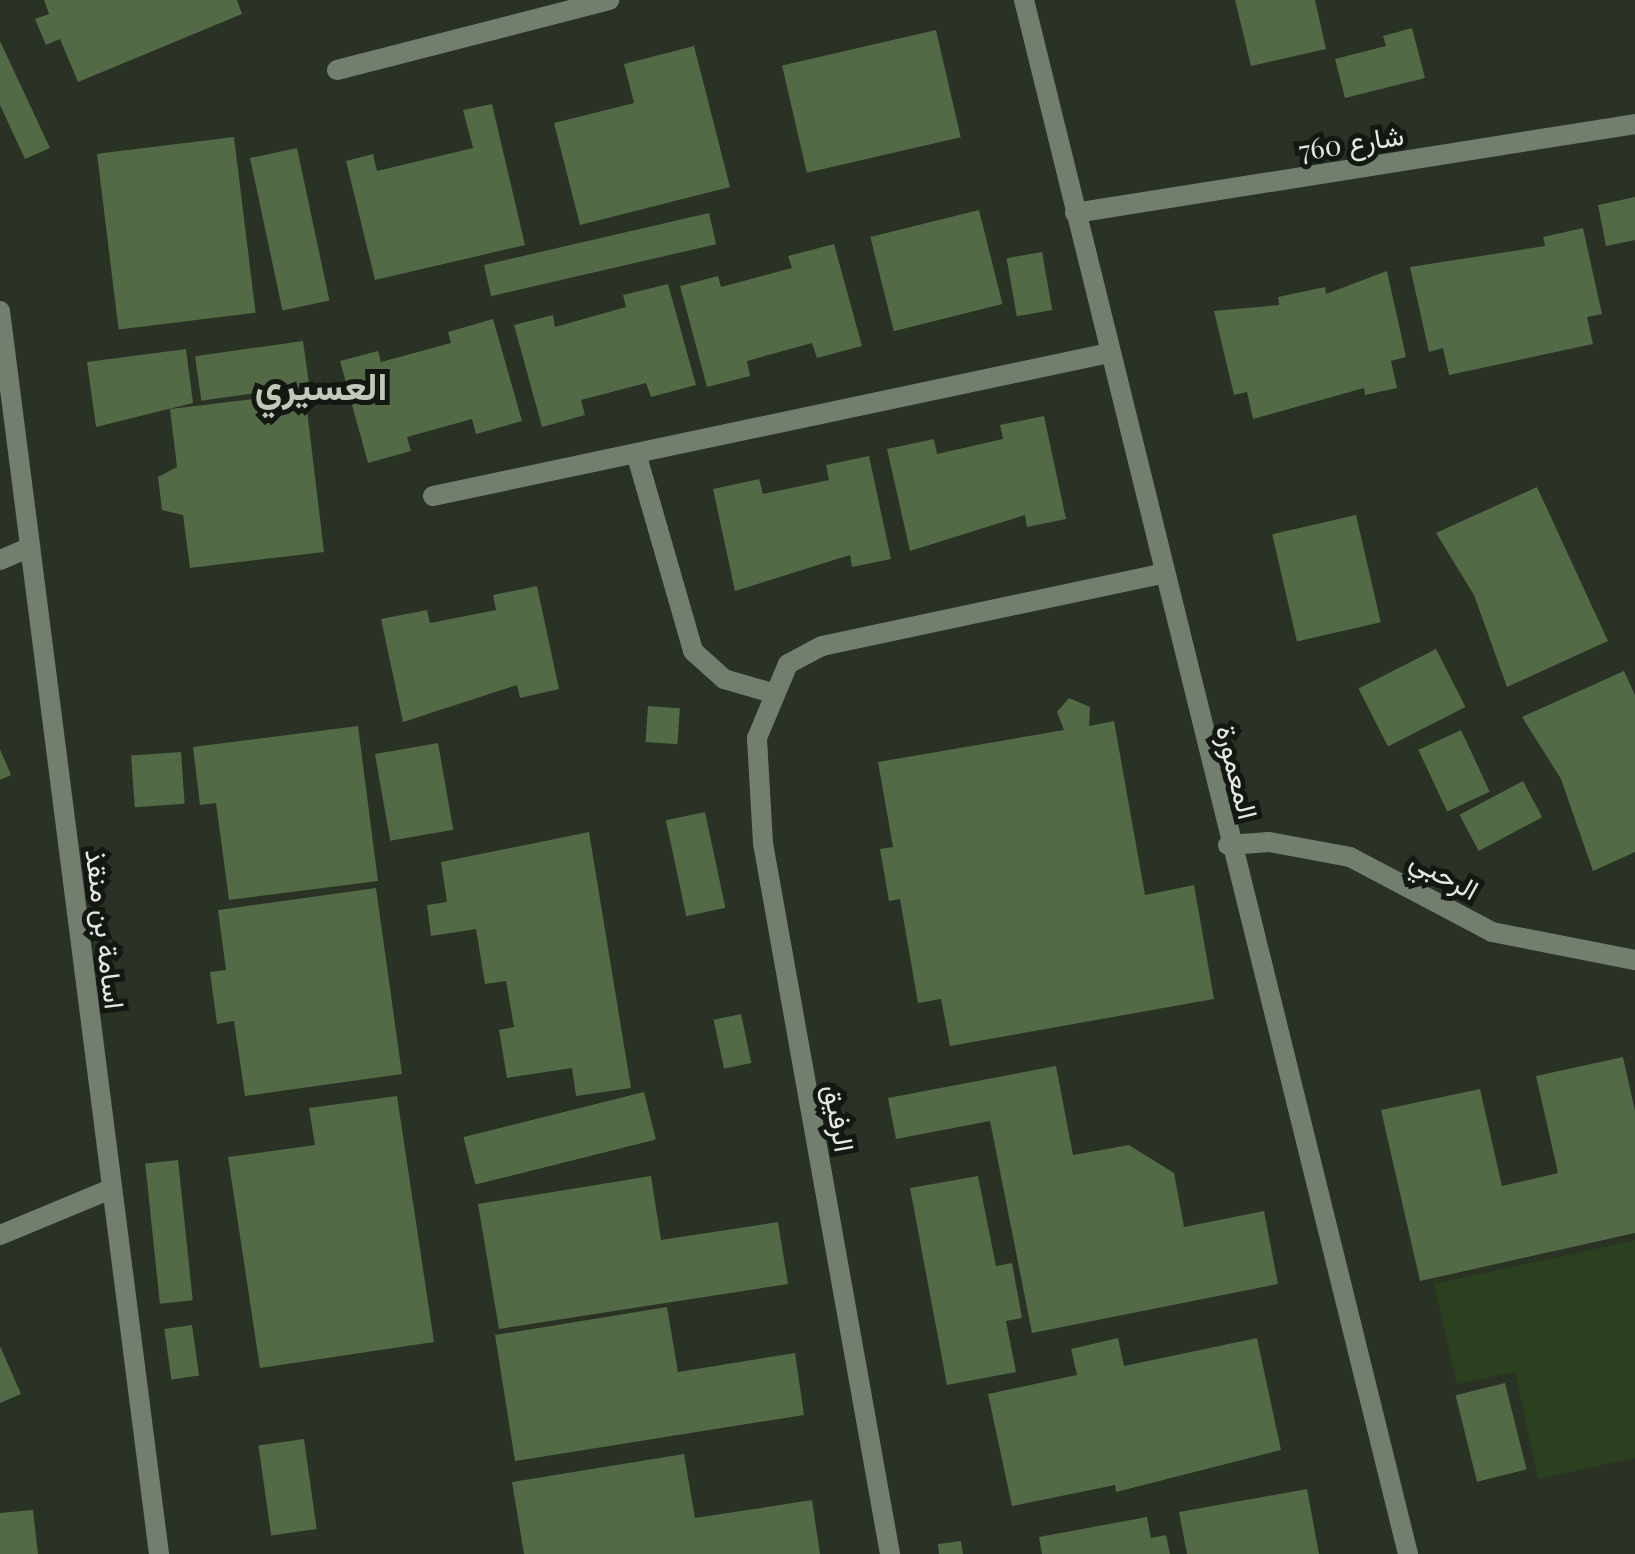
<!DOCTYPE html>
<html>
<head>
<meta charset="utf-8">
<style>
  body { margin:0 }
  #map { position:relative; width:1635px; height:1554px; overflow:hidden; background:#293224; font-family:"Playfair Display",Vazirmatn,serif }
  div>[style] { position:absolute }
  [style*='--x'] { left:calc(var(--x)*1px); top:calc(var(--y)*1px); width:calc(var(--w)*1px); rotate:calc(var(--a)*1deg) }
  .green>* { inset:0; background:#2b401f }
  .building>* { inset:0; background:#526a45; transform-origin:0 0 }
  .street>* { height:20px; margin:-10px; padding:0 10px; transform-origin:10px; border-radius:10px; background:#737f6e }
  span { translate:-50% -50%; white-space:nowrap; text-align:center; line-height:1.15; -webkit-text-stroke:10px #141812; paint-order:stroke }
  .street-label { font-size:28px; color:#e3e9e0 }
  .district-label { font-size:38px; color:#bfcab9; font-weight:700 }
</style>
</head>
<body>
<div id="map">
  <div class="green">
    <div style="clip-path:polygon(1635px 1240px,1635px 1458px,1538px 1479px,1515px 1372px,1457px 1384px,1434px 1284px)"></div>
  </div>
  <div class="building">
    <div style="clip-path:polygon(44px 0,237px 0,242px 14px,78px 82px,60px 39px,46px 45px,35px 19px,49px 14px)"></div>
    <div style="clip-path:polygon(1235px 0,1315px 0,1326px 49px,1251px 66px)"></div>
    <div style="clip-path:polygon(1412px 28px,1425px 78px,1345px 98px,1335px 59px,1386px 46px,1383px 36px)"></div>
    <div style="left:936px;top:30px;width:110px;height:158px;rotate:77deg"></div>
    <div style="clip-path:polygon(0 41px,50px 148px,25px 159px,0 105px)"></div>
    <div style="clip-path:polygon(694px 46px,730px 187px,580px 225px,554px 123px,634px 103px,624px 64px)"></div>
    <div style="clip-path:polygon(492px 104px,525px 245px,375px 280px,346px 161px,373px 154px,377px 171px,473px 148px,463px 110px)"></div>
    <div style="left:234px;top:137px;width:177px;height:138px;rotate:83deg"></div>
    <div style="left:297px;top:148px;width:156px;height:48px;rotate:78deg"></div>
    <div style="clip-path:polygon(1635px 197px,1635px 240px,1606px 246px,1598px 205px)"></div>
    <div style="left:979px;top:210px;width:97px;height:112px;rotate:76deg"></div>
    <div style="left:709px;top:213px;width:32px;height:231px;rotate:77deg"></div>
    <div style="clip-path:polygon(1583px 228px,1602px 314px,1587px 317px,1593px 344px,1449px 375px,1443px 348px,1429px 352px,1410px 267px,1545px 246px,1543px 237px)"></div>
    <div style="clip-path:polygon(834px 244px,862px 346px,817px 358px,812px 343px,747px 361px,750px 376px,707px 387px,680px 286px,718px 276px,721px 287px,792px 268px,788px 256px)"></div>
    <div style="left:1042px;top:252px;width:59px;height:36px;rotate:80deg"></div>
    <div style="clip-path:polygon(1387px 271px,1406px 357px,1391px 361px,1397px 388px,1365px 395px,1364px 388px,1253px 419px,1247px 392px,1234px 395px,1214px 311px,1279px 305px,1278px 297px,1325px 287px,1326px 294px)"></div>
    <div style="clip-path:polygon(668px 284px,696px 385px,651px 397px,646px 383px,581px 400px,585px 415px,542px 427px,514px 325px,553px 315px,555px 327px,626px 307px,623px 295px)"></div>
    <div style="clip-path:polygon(493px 319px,522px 421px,476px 434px,472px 419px,407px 437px,411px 451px,368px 463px,340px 361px,378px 351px,381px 362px,451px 343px,448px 332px)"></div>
    <div style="left:303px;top:341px;width:45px;height:109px;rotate:82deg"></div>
    <div style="clip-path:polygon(186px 349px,193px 403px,96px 427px,87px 362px)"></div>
    <div style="clip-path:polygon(305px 393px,324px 552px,190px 568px,183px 515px,162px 510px,158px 477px,177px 467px,170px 409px)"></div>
    <div style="clip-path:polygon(1044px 416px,1066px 519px,1027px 527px,1025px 515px,910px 551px,887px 449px,934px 439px,937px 454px,1003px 439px,1000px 425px)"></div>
    <div style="clip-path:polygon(869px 456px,891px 559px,852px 567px,850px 555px,735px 591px,713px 489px,759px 479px,763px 494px,829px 480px,826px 465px)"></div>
    <div style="clip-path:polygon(1537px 487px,1608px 641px,1507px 687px,1474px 595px,1436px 533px)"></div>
    <div style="left:1356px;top:515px;width:110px;height:86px;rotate:77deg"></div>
    <div style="clip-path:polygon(537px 586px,559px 689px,520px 698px,517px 685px,403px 722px,381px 619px,427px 610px,430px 623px,496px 610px,493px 595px)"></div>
    <div style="left:1436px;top:649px;width:65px;height:87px;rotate:63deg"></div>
    <div style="clip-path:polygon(1624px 671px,1635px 695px,1635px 852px,1593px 871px,1561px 779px,1522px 717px)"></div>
    <div style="clip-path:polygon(1069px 698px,1090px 707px,1089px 726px,1114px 721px,1145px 895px,1194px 885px,1214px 999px,950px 1046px,941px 999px,918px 1003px,900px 899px,889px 901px,880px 849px,893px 847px,878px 762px,1064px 730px,1057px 712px)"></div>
    <div style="left:648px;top:706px;width:32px;height:36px;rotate:4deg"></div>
    <div style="clip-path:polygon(358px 726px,378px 881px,229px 900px,216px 803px,200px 805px,193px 747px)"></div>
    <div style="left:1461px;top:730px;width:68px;height:47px;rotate:65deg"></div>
    <div style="left:438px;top:743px;width:88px;height:64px;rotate:80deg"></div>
    <div style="clip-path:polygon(0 749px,11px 775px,0 780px)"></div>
    <div style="left:181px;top:752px;width:52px;height:50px;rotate:86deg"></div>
    <div style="left:1523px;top:781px;width:41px;height:72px;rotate:62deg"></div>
    <div style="left:705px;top:812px;width:98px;height:40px;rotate:78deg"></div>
    <div style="clip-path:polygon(589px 832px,631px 1088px,576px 1096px,572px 1068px,507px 1078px,499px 1030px,514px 1027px,506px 981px,485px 984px,476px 929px,431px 936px,427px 905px,447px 902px,441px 862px)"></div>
    <div style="clip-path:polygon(376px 888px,402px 1074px,245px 1096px,234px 1021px,217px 1024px,210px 972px,226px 970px,218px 910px)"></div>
    <div style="left:741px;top:1014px;width:50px;height:28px;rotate:78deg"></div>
    <div style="clip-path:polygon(1623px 1057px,1635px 1111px,1635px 1233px,1420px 1281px,1381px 1110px,1480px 1089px,1502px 1186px,1558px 1173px,1536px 1076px)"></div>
    <div style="clip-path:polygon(1056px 1066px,1073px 1155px,1129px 1145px,1174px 1173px,1184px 1227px,1264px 1211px,1278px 1284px,1032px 1333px,990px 1121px,896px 1139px,888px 1098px)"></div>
    <div style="left:644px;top:1092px;width:49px;height:186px;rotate:76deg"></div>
    <div style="clip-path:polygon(397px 1096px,434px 1342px,260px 1368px,228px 1157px,315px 1145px,309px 1108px)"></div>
    <div style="left:178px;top:1160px;width:141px;height:33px;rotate:84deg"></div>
    <div style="clip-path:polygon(651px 1176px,661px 1240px,778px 1222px,788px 1284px,499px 1329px,478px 1204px)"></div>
    <div style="clip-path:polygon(978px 1176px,996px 1266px,1012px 1263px,1022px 1318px,1006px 1321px,1016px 1372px,947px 1385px,910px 1188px)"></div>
    <div style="clip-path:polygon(667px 1307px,678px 1372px,795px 1353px,804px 1415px,515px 1461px,495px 1335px)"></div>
    <div style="left:192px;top:1325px;width:51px;height:28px;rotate:82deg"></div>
    <div style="clip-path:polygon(1118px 1338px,1124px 1366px,1257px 1338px,1281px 1450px,1116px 1492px,1115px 1485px,1012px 1506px,988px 1394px,1077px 1375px,1071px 1349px)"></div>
    <div style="clip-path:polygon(0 1346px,21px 1394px,0 1403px)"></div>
    <div style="left:1505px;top:1383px;width:89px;height:51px;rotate:76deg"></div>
    <div style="left:304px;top:1439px;width:91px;height:46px;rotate:82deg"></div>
    <div style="clip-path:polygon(684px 1454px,695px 1518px,812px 1500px,820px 1554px,524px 1554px,512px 1482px)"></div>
    <div style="clip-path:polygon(1307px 1489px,1319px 1554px,1187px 1554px,1179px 1512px)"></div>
    <div style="clip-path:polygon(33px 1510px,38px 1554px,0 1554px,0 1513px)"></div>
    <div style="clip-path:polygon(1147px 1517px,1151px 1538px,1166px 1535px,1170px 1554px,1042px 1554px,1039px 1537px)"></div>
    <div style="clip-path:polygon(961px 1541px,963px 1554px,939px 1554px,938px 1544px)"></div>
  </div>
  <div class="street">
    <div style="--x:1024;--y:0;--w:1601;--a:76.12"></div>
    <div style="--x:337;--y:70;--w:281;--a:-14.4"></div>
    <div style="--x:1075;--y:213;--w:567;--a:-9.03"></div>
    <div style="--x:0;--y:311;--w:1253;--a:82.71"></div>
    <div style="--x:636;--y:453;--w:206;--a:73.9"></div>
    <div style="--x:693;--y:651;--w:42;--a:42.1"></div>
    <div style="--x:724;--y:679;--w:47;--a:16.1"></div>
    <div style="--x:433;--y:496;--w:691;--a:-11.94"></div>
    <div style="--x:0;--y:560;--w:33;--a:-23"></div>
    <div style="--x:1228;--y:845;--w:41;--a:-4.2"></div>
    <div style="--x:1269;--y:842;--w:82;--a:10.5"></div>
    <div style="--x:1350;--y:857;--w:161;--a:27.8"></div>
    <div style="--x:1492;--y:932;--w:146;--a:11.1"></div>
    <div style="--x:0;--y:1235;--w:120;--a:-22.5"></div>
    <div style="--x:890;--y:1554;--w:722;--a:-100.13"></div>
    <div style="--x:763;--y:843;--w:105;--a:-93.3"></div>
    <div style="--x:757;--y:738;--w:80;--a:-67.3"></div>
    <div style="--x:788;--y:664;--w:38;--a:-28"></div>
    <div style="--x:822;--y:646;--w:347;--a:-12"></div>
  </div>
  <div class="street-label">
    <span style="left:1351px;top:142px;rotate:-9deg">شارع 760</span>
    <span style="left:1238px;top:772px;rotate:76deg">المعمورة</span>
    <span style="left:1445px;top:874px;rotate:29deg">الرحبي</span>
    <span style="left:106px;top:929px;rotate:83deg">اسامة بن منقذ</span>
    <span style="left:840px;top:1118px;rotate:80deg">الرفيق</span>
  </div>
  <div class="district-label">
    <span style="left:321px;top:385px">العسيري</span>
  </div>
</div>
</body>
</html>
